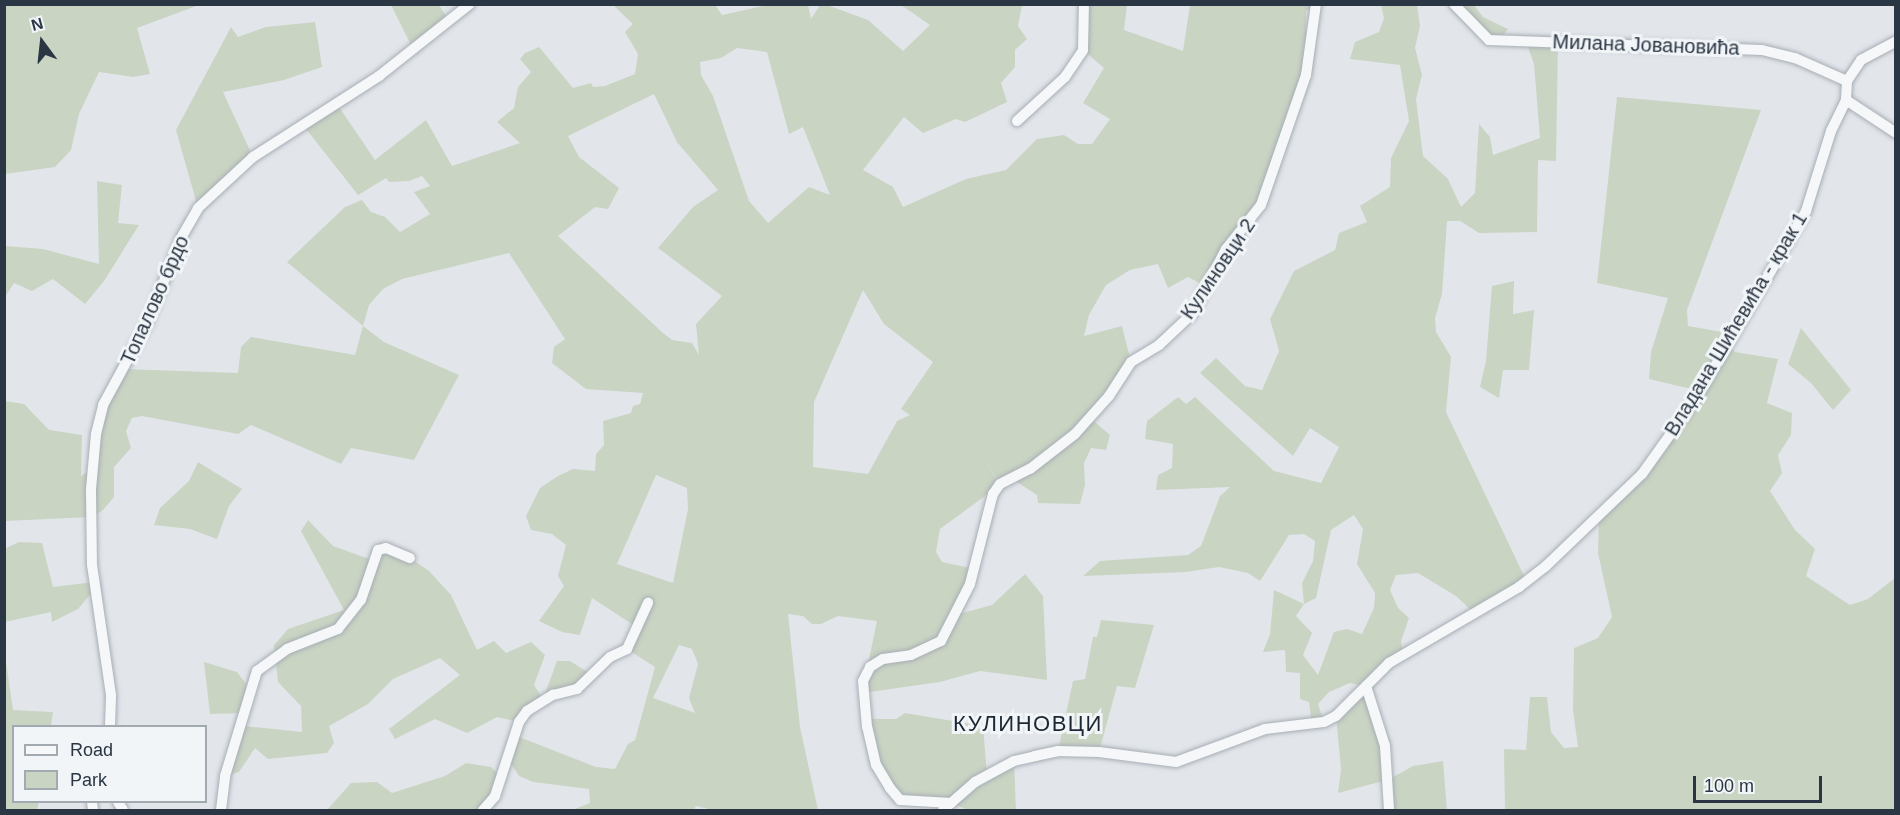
<!DOCTYPE html>
<html>
<head>
<meta charset="utf-8">
<style>
  body { margin:0 }
  #map { position:relative; width:1900px; height:815px; overflow:hidden; background:#e2e6eb; font-family:Arial,sans-serif }
  div>[style] { position:absolute }
  [style*='--x'] { left:calc(var(--x)*1px); top:calc(var(--y)*1px); width:calc(var(--w)*1px); rotate:calc(var(--a)*1deg) }
  .green>* { inset:0; background:#cad4c3 }
  .roads { filter:drop-shadow(0 0 2px #a7aeb5) drop-shadow(0 0 2px #a7aeb5) }
  .street>* { height:10px; margin:-5px; padding:0 5px; transform-origin:5px; border-radius:5px; background:#f5f7f9 }
  span { translate:-50% -50%; white-space:nowrap; text-align:center; line-height:1.15; -webkit-text-stroke:6px #f2f5f8; paint-order:stroke }
  .street-label { font-size:20px; color:#2a3643 }
  .quarter-label { font-size:22px; color:#1c2734; letter-spacing:1.5px }
  .frame { position:absolute; inset:0; border:6px solid #2a3643; pointer-events:none }
  .legend { position:absolute; left:12px; top:725px; width:195px; height:78px; box-sizing:border-box; background:#f2f5f8; border:2px solid #a2a9b0; margin:0; padding:8px 10px; list-style:none; font-size:18px; color:#2a3643 }
  .legend li { display:flex; align-items:center; gap:12px; height:30px }
  .legend b { width:30px; border:2px solid #a2a9b0 }
  .north { position:absolute; left:12px; top:12px; width:60px; height:60px; -webkit-text-stroke:4px #f2f5f8; paint-order:stroke; rotate:345deg; font-size:16px; font-weight:700; line-height:24px; text-align:center; color:#2a3643 }
  .north::after { content:''; display:block; margin:auto; width:21px; height:27px; background:#2a3643; clip-path:polygon(50% 0,100% 100%,50% 72%,0 100%) }
  .scale { position:absolute; left:1693px; top:776px; width:129px; height:27px; box-sizing:border-box; border:3px solid #2a3643; border-top:0; padding-left:8px; font-size:18px; line-height:21px; white-space:nowrap; color:#2a3643; -webkit-text-stroke:4px #f2f5f8; paint-order:stroke }
</style>
</head>
<body>
<div id="map">
  <div class="green">
    <div style="clip-path:polygon(5px 4px,199px 4px,199px 5px,137px 28px,150px 74px,133px 77px,99px 72px,79px 114px,71px 150px,55px 167px,5px 174px)"></div>
    <div style="clip-path:polygon(evenodd,772px 4px,808px 5px,811px 19px,820px 5px,827px 5px,868px 20px,903px 51px,930px 25px,901px 5px,1022px 5px,1018px 26px,1027px 39px,1015px 50px,1015px 67px,1001px 83px,1007px 102px,965px 122px,956px 119px,923px 133px,904px 117px,863px 170px,893px 187px,903px 207px,966px 179px,1006px 170px,1037px 139px,1064px 135px,1078px 144px,1092px 144px,1110px 119px,1083px 103px,1104px 68px,1083px 50px,1084px 5px,1127px 5px,1124px 30px,1183px 51px,1190px 5px,1185px 5px,1315px 5px,1306px 11px,1306px 75px,1261px 205px,1207px 287px,1188px 277px,1168px 288px,1158px 264px,1130px 270px,1106px 285px,1089px 315px,1084px 336px,1122px 326px,1131px 362px,1088px 416px,1110px 435px,1106px 450px,1091px 448px,1084px 463px,1085px 485px,1080px 504px,1038px 503px,1037px 495px,1012px 479px,1000px 484px,985px 461px,1000px 485px,940px 529px,936px 552px,942px 562px,975px 569px,959px 614px,992px 605px,1025px 574px,1043px 596px,1047px 680px,980px 671px,940px 682px,862px 693px,877px 621px,838px 616px,821px 624px,812px 624px,803px 616px,788px 614px,800px 727px,818px 810px,713px 810px,696px 806px,694px 810px,572px 810px,590px 803px,589px 789px,533px 782px,519px 776px,508px 759px,514px 735px,596px 767px,615px 769px,628px 744px,635px 740px,655px 667px,627px 649px,638px 628px,592px 598px,580px 635px,562px 632px,539px 621px,564px 586px,558px 576px,566px 545px,552px 534px,531px 530px,526px 516px,540px 488px,558px 476px,573px 469px,595px 471px,596px 454px,604px 445px,603px 421px,631px 413px,633px 406px,640px 404px,643px 393px,586px 389px,552px 363px,554px 347px,565px 339px,509px 253px,402px 279px,383px 289px,369px 305px,363px 326px,384px 342px,459px 375px,414px 460px,351px 448px,341px 464px,251px 425px,238px 434px,142px 416px,132px 418px,126px 431px,131px 448px,114px 467px,114px 497px,103px 510px,92px 517px,5px 521px,5px 401px,24px 404px,49px 430px,82px 435px,81px 476px,93px 468px,103px 405px,124px 369px,238px 373px,241px 347px,251px 337px,355px 355px,363px 326px,287px 262px,345px 207px,362px 200px,371px 212px,385px 217px,400px 232px,430px 214px,414px 192px,430px 186px,422px 176px,409px 181px,389px 182px,386px 178px,358px 195px,303px 125px,337px 104px,375px 160px,426px 120px,452px 166px,520px 143px,497px 122px,514px 108px,518px 87px,531px 72px,520px 59px,525px 53px,539px 47px,573px 88px,591px 83px,593px 87px,605px 86px,635px 74px,638px 54px,625px 32px,633px 24px,613px 5px,715px 5px,722px 15px,772px 4px,737px 48px,767px 52px,789px 134px,803px 127px,830px 195px,809px 187px,768px 223px,749px 201px,713px 96px,701px 75px,700px 62px,721px 58px,737px 48px,772px 4px,654px 94px,677px 142px,718px 190px,693px 207px,658px 248px,722px 296px,696px 324px,699px 355px,692px 343px,672px 340px,663px 333px,558px 236px,595px 207px,608px 209px,619px 188px,579px 157px,568px 136px,654px 94px,772px 4px,863px 290px,884px 324px,933px 362px,901px 409px,910px 415px,897px 421px,868px 474px,813px 467px,814px 402px,863px 290px,772px 4px,656px 475px,687px 488px,688px 509px,673px 583px,617px 564px,656px 475px,772px 4px,679px 645px,692px 649px,698px 664px,689px 698px,695px 713px,653px 698px,679px 645px)"></div>
    <div style="clip-path:polygon(391px 5px,439px 5px,448px 19px,413px 49px)"></div>
    <div style="clip-path:polygon(evenodd,1381px 5px,1417px 5px,1420px 26px,1415px 48px,1422px 75px,1416px 99px,1423px 156px,1448px 179px,1461px 207px,1475px 193px,1479px 124px,1490px 137px,1493px 155px,1540px 138px,1534px 64px,1526px 41px,1558px 41px,1556px 161px,1538px 160px,1537px 232px,1479px 233px,1460px 221px,1447px 221px,1442px 294px,1435px 318px,1436px 332px,1451px 357px,1446px 412px,1526px 580px,1474px 613px,1456px 596px,1418px 573px,1396px 575px,1390px 590px,1398px 608px,1409px 618px,1401px 641px,1403px 655px,1366px 686px,1388px 780px,1413px 766px,1443px 761px,1447px 810px,1389px 810px,1387px 780px,1338px 793px,1341px 769px,1336px 716px,1365px 686px,1350px 683px,1329px 692px,1318px 704px,1324px 722px,1312px 725px,1309px 702px,1300px 699px,1300px 673px,1286px 672px,1285px 650px,1263px 652px,1270px 634px,1274px 590px,1304px 604px,1302px 583px,1313px 561px,1315px 541px,1304px 534px,1289px 535px,1260px 581px,1248px 573px,1219px 567px,1186px 572px,1083px 576px,1100px 561px,1188px 555px,1201px 546px,1220px 496px,1230px 487px,1156px 490px,1158px 475px,1172px 468px,1173px 444px,1145px 439px,1147px 421px,1178px 397px,1186px 404px,1195px 397px,1274px 471px,1321px 483px,1339px 447px,1310px 428px,1293px 456px,1200px 373px,1216px 358px,1245px 386px,1262px 390px,1279px 351px,1270px 319px,1294px 271px,1335px 250px,1339px 233px,1367px 222px,1360px 206px,1390px 187px,1391px 158px,1409px 121px,1400px 65px,1350px 59px,1355px 42px,1379px 32px,1384px 18px,1381px 5px,1354px 515px,1363px 529px,1357px 564px,1375px 593px,1374px 608px,1362px 634px,1347px 629px,1334px 632px,1318px 675px,1303px 655px,1312px 633px,1296px 616px,1304px 604px,1316px 598px,1331px 530px,1354px 515px)"></div>
    <div style="clip-path:polygon(1454px 5px,1474px 5px,1483px 17px,1508px 29px,1499px 41px)"></div>
    <div style="clip-path:polygon(315px 22px,322px 67px,284px 80px,223px 92px,253px 157px,198px 208px,176px 130px,231px 27px,238px 37px,266px 27px)"></div>
    <div style="clip-path:polygon(1617px 97px,1761px 110px,1687px 310px,1688px 326px,1733px 334px,1728px 344px,1735px 352px,1778px 359px,1767px 403px,1792px 413px,1791px 435px,1778px 455px,1782px 473px,1770px 491px,1795px 530px,1815px 549px,1806px 576px,1850px 605px,1868px 599px,1895px 578px,1895px 810px,1505px 810px,1504px 749px,1526px 750px,1530px 697px,1547px 697px,1551px 732px,1564px 748px,1578px 747px,1573px 710px,1574px 648px,1598px 638px,1612px 617px,1598px 553px,1599px 519px,1642px 474px,1700px 391px,1649px 379px,1651px 352px,1668px 298px,1597px 283px)"></div>
    <div style="clip-path:polygon(97px 181px,122px 185px,118px 223px,139px 225px,104px 281px,85px 304px,53px 279px,32px 291px,14px 283px,5px 297px,5px 246px,43px 249px,99px 264px)"></div>
    <div style="clip-path:polygon(1514px 281px,1513px 314px,1534px 310px,1529px 370px,1503px 370px,1499px 398px,1480px 387px,1486px 361px,1492px 286px)"></div>
    <div style="clip-path:polygon(1801px 328px,1851px 390px,1833px 410px,1811px 383px,1788px 364px)"></div>
    <div style="clip-path:polygon(198px 462px,242px 489px,229px 506px,217px 539px,190px 529px,154px 525px,160px 508px,189px 481px)"></div>
    <div style="clip-path:polygon(308px 520px,333px 546px,372px 560px,378px 550px,410px 558px,429px 571px,451px 595px,477px 650px,494px 641px,506px 653px,531px 642px,545px 655px,534px 685px,543px 699px,557px 661px,570px 661px,594px 676px,553px 695px,519px 722px,497px 717px,467px 733px,435px 719px,395px 739px,389px 729px,460px 675px,440px 658px,393px 679px,368px 704px,329px 726px,334px 743px,327px 753px,268px 759px,255px 748px,239px 772px,225px 776px,243px 726px,302px 732px,301px 706px,278px 682px,274px 645px,288px 629px,344px 610px,301px 531px)"></div>
    <div style="clip-path:polygon(19px 542px,42px 543px,53px 587px,94px 582px,95px 589px,78px 609px,52px 622px,51px 612px,5px 622px,4px 549px)"></div>
    <div style="clip-path:polygon(1101px 620px,1154px 625px,1135px 688px,1117px 686px,1099px 752px,1058px 751px,1073px 681px,1085px 679px,1093px 637px,1097px 637px)"></div>
    <div style="clip-path:polygon(4px 648px,13px 710px,53px 712px,51px 726px,14px 726px,14px 802px,39px 802px,37px 810px,5px 810px)"></div>
    <div style="clip-path:polygon(204px 662px,237px 672px,244px 681px,250px 695px,245px 713px,210px 714px)"></div>
    <div style="clip-path:polygon(905px 713px,983px 726px,987px 775px,1014px 761px,1016px 810px,968px 810px,951px 803px,900px 800px,876px 765px,866px 719px,896px 719px)"></div>
    <div style="clip-path:polygon(466px 763px,491px 767px,502px 778px,483px 810px,327px 810px,351px 783px,377px 782px,392px 793px,445px 776px)"></div>
  </div>
  <div class="roads">
    <div class="street">
      <div style="--x:1454;--y:4;--w:50;--a:45.8"></div>
      <div style="--x:1489;--y:40;--w:273;--a:2.1"></div>
      <div style="--x:1762;--y:50;--w:34;--a:14"></div>
      <div style="--x:1795;--y:58;--w:57;--a:23.9"></div>
      <div style="--x:1846;--y:100;--w:60;--a:33.4"></div>
      <div style="--x:1017;--y:121;--w:65;--a:-42.5"></div>
      <div style="--x:1065;--y:77;--w:32;--a:-56"></div>
      <div style="--x:1083;--y:50;--w:46;--a:-88.8"></div>
      <div style="--x:1366;--y:686;--w:63;--a:72.4"></div>
      <div style="--x:1385;--y:746;--w:64;--a:86.4"></div>
      <div style="--x:110;--y:726;--w:31;--a:-88"></div>
      <div style="--x:111;--y:695;--w:131;--a:-98.3"></div>
      <div style="--x:92;--y:565;--w:76;--a:-90.8"></div>
      <div style="--x:91;--y:489;--w:55;--a:-84.8"></div>
      <div style="--x:96;--y:434;--w:30;--a:-76"></div>
      <div style="--x:103;--y:405;--w:92;--a:-61.5"></div>
      <div style="--x:147;--y:324;--w:92;--a:-68.4"></div>
      <div style="--x:181;--y:238;--w:34;--a:-60"></div>
      <div style="--x:198;--y:208;--w:75;--a:-42.8"></div>
      <div style="--x:253;--y:157;--w:150;--a:-32.7"></div>
      <div style="--x:379;--y:76;--w:116;--a:-38.4"></div>
      <div style="--x:92;--y:802;--w:8;--a:83"></div>
      <div style="--x:118;--y:802;--w:9;--a:58"></div>
      <div style="--x:951;--y:803;--w:51;--a:-176.6"></div>
      <div style="--x:900;--y:800;--w:16;--a:-130"></div>
      <div style="--x:890;--y:788;--w:27;--a:-121"></div>
      <div style="--x:876;--y:765;--w:39;--a:-103"></div>
      <div style="--x:867;--y:727;--w:46;--a:-95"></div>
      <div style="--x:863;--y:681;--w:16;--a:-63"></div>
      <div style="--x:870;--y:667;--w:15;--a:-32"></div>
      <div style="--x:883;--y:659;--w:28;--a:-8"></div>
      <div style="--x:911;--y:655;--w:33;--a:-25"></div>
      <div style="--x:941;--y:641;--w:64;--a:-63"></div>
      <div style="--x:970;--y:584;--w:93;--a:-75.7"></div>
      <div style="--x:993;--y:494;--w:12;--a:-55"></div>
      <div style="--x:1000;--y:484;--w:34;--a:-27"></div>
      <div style="--x:1030;--y:469;--w:57;--a:-37.9"></div>
      <div style="--x:1075;--y:434;--w:51;--a:-48.2"></div>
      <div style="--x:1109;--y:396;--w:40;--a:-57.1"></div>
      <div style="--x:1131;--y:362;--w:33;--a:-31"></div>
      <div style="--x:1159;--y:345;--w:45;--a:-43.2"></div>
      <div style="--x:1192;--y:314;--w:73;--a:-62.4"></div>
      <div style="--x:1226;--y:249;--w:56;--a:-51.5"></div>
      <div style="--x:1261;--y:205;--w:138;--a:-70.9"></div>
      <div style="--x:1306;--y:75;--w:72;--a:-82"></div>
      <div style="--x:221;--y:810;--w:34;--a:-83"></div>
      <div style="--x:225;--y:776;--w:110;--a:-73.1"></div>
      <div style="--x:257;--y:671;--w:37;--a:-36"></div>
      <div style="--x:287;--y:649;--w:55;--a:-21.4"></div>
      <div style="--x:338;--y:629;--w:37;--a:-52"></div>
      <div style="--x:361;--y:600;--w:53;--a:-71.2"></div>
      <div style="--x:378;--y:550;--w:8;--a:-14"></div>
      <div style="--x:386;--y:548;--w:26;--a:23"></div>
      <div style="--x:483;--y:810;--w:18;--a:-49"></div>
      <div style="--x:495;--y:796;--w:78;--a:-72"></div>
      <div style="--x:519;--y:722;--w:14;--a:-54"></div>
      <div style="--x:527;--y:711;--w:31;--a:-32"></div>
      <div style="--x:553;--y:695;--w:25;--a:-14"></div>
      <div style="--x:577;--y:689;--w:46;--a:-44.1"></div>
      <div style="--x:610;--y:657;--w:19;--a:-25"></div>
      <div style="--x:627;--y:649;--w:51;--a:-65.5"></div>
      <div style="--x:943;--y:810;--w:43;--a:-41.2"></div>
      <div style="--x:975;--y:782;--w:44;--a:-28.3"></div>
      <div style="--x:1014;--y:761;--w:22;--a:-13"></div>
      <div style="--x:1035;--y:756;--w:24;--a:-12"></div>
      <div style="--x:1058;--y:751;--w:41;--a:1.4"></div>
      <div style="--x:1099;--y:752;--w:78;--a:7.4"></div>
      <div style="--x:1176;--y:762;--w:95;--a:-20.3"></div>
      <div style="--x:1265;--y:729;--w:59;--a:-6.8"></div>
      <div style="--x:1324;--y:722;--w:13;--a:-27"></div>
      <div style="--x:1336;--y:716;--w:75;--a:-45"></div>
      <div style="--x:1389;--y:663;--w:151;--a:-30.3"></div>
      <div style="--x:1519;--y:587;--w:34;--a:-38"></div>
      <div style="--x:1546;--y:566;--w:133;--a:-43.8"></div>
      <div style="--x:1642;--y:474;--w:95;--a:-54.5"></div>
      <div style="--x:1697;--y:397;--w:216;--a:-59.6"></div>
      <div style="--x:1806;--y:211;--w:84;--a:-72.6"></div>
      <div style="--x:1831;--y:131;--w:34;--a:-64"></div>
      <div style="--x:1846;--y:100;--w:19;--a:-87"></div>
      <div style="--x:1847;--y:81;--w:25;--a:-56"></div>
      <div style="--x:1861;--y:60;--w:40;--a:-28"></div>
    </div>
  </div>
  <div class="street-label">
    <span style="left:1646px;top:45px;rotate:2deg">Милана Јовановића</span>
    <span style="left:1218px;top:269px;rotate:-56deg">Кулиновци 2</span>
    <span style="left:155px;top:300px;rotate:-66deg">Топалово брдо</span>
    <span style="left:1736px;top:324px;rotate:-59deg">Владана Шићевића - крак 1</span>
  </div>
  <div class="quarter-label">
    <span style="left:1028px;top:724px">КУЛИНОВЦИ</span>
  </div>
  <div class="frame"></div>
  <ul class="legend">
  <li><b style="height:8px;background:#f5f7f9"></b>Road</li>
  <li><b style="height:16px;background:#cad4c3"></b>Park</li>
  </ul>
  <div class="north">N</div>
  <div class="scale">100 m</div>
</div>
</body>
</html>
